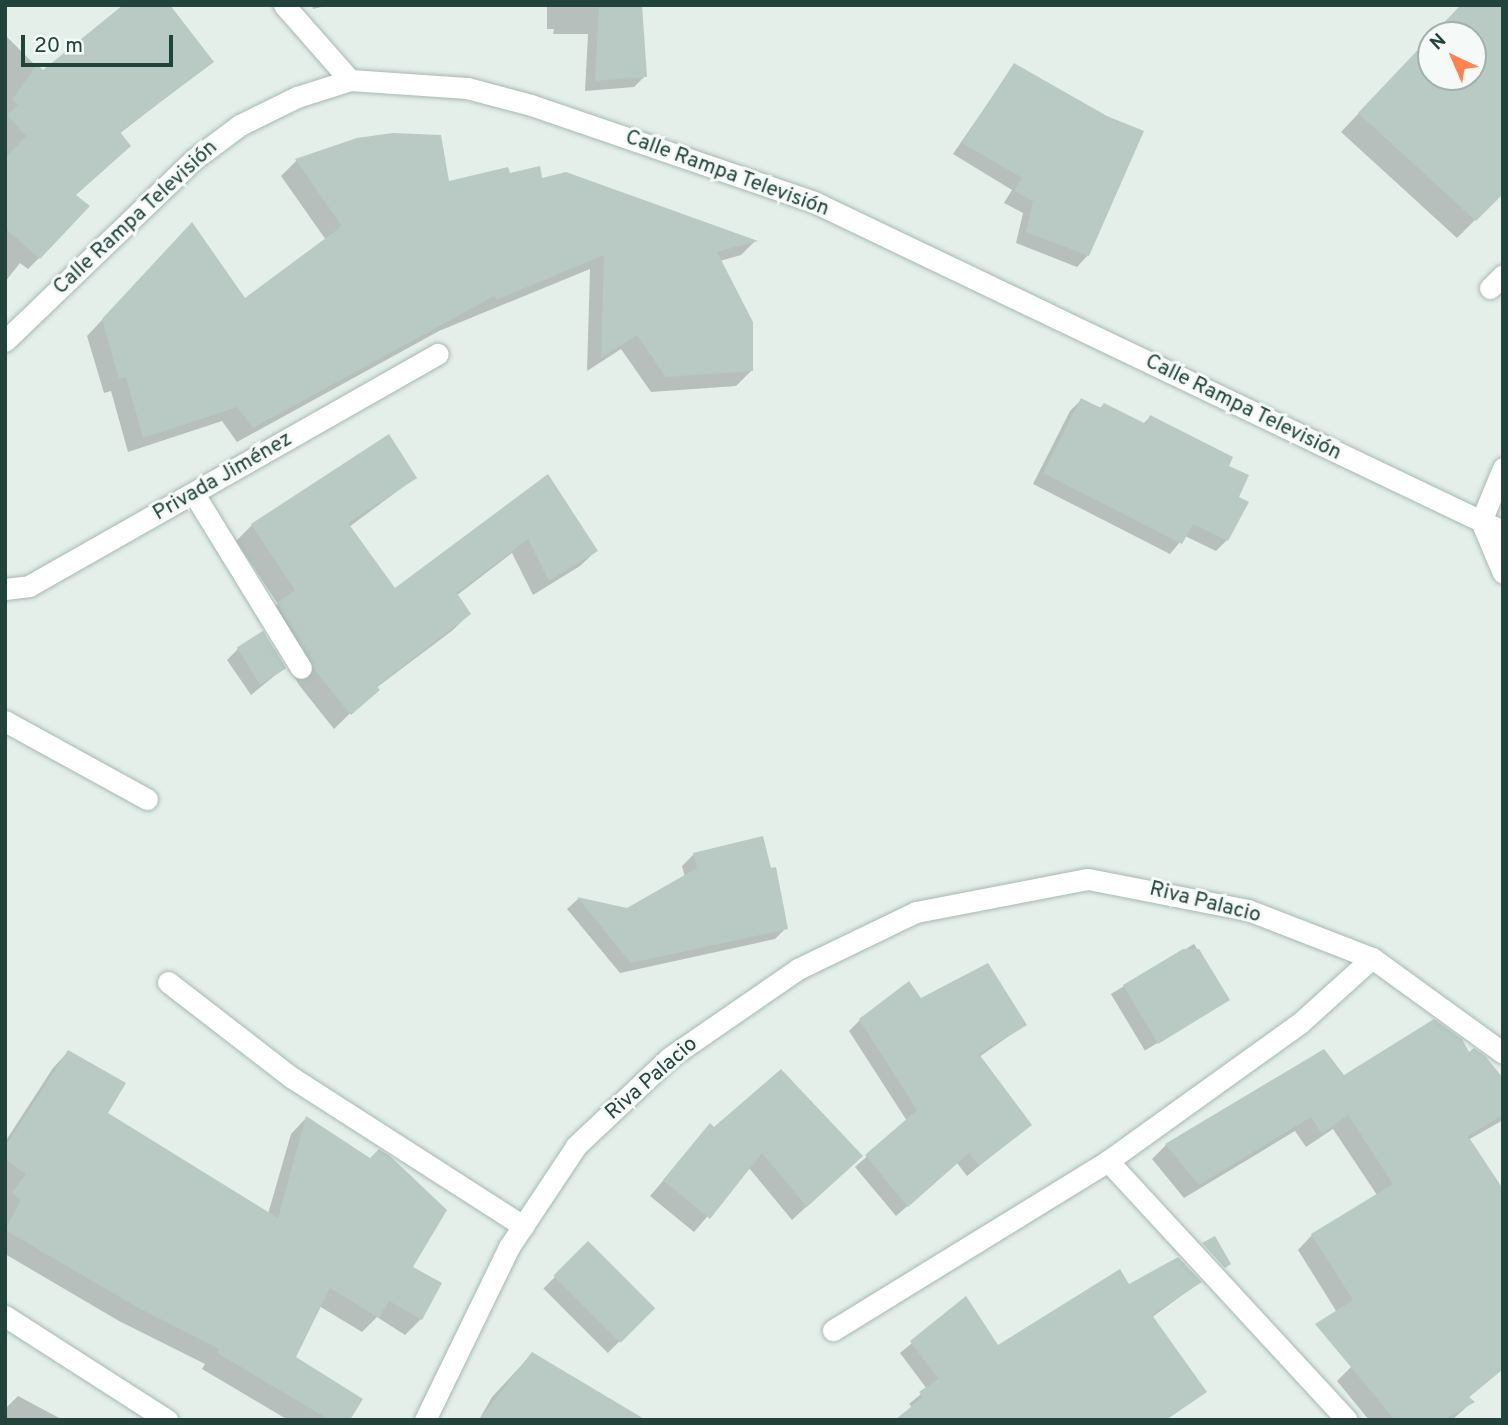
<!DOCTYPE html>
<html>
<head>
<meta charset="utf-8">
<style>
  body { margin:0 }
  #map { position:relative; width:1508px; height:1425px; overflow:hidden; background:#e4efea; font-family:Overpass,sans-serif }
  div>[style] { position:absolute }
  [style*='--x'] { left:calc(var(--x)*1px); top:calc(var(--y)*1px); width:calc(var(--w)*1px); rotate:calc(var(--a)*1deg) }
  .shadow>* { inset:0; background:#0003; transform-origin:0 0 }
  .building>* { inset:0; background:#b8cac3; transform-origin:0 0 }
  .roads { filter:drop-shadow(0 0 2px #a6b8b2) drop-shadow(0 0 2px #a6b8b2) }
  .service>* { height:21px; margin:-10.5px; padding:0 10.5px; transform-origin:10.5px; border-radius:10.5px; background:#fff }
  .minor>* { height:21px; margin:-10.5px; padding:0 10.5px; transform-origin:10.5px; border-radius:10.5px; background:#fff }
  .tertiary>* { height:21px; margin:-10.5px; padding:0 10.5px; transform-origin:10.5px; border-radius:10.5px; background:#fff }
  .secondary>* { height:21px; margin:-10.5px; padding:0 10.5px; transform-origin:10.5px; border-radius:10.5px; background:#fff }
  span { translate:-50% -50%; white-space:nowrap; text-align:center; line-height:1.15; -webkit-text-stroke:6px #f5faf8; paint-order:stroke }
  .street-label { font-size:21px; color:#21433b }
  .frame { position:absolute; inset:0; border:7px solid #21433b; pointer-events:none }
  .north { position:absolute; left:1417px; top:21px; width:70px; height:70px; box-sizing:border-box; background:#f5faf8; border:2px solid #a0b1ac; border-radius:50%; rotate:316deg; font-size:19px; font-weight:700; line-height:28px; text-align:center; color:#21433b }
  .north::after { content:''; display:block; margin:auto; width:24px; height:32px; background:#ff8351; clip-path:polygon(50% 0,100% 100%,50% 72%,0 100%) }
  .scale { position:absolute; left:21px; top:35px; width:152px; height:32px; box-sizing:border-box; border:4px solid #21433b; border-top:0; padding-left:9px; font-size:21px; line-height:24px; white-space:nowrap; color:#21433b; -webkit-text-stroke:5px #f5faf8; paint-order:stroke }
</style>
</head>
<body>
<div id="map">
  <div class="shadow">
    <div style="clip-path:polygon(312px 5px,330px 5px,313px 9px)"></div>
    <div style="clip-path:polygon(547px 5px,657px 5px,641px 7px,645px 76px,634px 87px,585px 91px,588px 34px,553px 34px,554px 29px,547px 29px)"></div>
    <div style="clip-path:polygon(1461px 5px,1503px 5px,1475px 220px,1457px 238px,1341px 132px,1431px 37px,1431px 77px,1473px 77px,1473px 35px,1433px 35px)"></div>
    <div style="clip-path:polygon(5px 35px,43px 73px,212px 62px,119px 134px,74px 196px,39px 258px,28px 269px,20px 263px,5px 282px)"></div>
    <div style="clip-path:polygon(1014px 65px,1088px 255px,1077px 267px,1016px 243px,1023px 213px,1004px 203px,1012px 190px,953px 154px)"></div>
    <div style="clip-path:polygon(347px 144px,448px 183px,509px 175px,541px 180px,755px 241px,741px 255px,720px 261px,751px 371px,736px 386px,651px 392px,621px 349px,587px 371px,590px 269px,439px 331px,237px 442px,222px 421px,128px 452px,111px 391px,104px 393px,87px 336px,177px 240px,245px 300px,326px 240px,281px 176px,296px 161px)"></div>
    <div style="clip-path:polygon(1081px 400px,1143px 424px,1150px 417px,1227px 467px,1227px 540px,1216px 551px,1185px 536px,1170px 554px,1033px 484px,1070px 411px)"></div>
    <div style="clip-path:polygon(548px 477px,596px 551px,580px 566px,533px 595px,512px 553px,456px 596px,469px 614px,453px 630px,376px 688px,334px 729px,299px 685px,262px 620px,278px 604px,236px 541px,252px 525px,415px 478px,349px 527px,395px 591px)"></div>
    <div style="clip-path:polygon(238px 649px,284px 668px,251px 695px,227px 660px)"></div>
    <div style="clip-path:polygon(762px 838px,786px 928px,775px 939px,620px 973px,567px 909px,578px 899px,627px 910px,685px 877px,682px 866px,693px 855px)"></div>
    <div style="left:1194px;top:944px;width:66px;height:97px;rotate:59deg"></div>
    <div style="clip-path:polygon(921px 1000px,1025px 1025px,979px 1057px,1029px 1125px,967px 1176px,957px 1163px,896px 1216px,855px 1167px,907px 1121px,849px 1031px,860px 1020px)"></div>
    <div style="clip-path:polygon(68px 1052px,106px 1114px,268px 1214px,291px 1134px,306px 1118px,411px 1267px,421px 1319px,405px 1335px,377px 1317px,362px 1332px,319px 1306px,293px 1357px,348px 1420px,288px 1420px,202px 1369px,205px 1364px,119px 1321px,5px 1254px,5px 1142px,53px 1068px)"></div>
    <div style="clip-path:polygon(1469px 1054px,1503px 1081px,1503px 1120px,1468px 1140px,1503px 1192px,1503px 1369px,1468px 1398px,1472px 1402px,1452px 1420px,1369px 1420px,1337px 1381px,1351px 1367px,1338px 1314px,1298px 1250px,1312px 1235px,1377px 1195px,1333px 1129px,1306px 1147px,1295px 1131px,1184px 1198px,1152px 1159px,1166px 1145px,1344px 1077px)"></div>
    <div style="clip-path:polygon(710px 1126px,714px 1129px,846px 1170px,792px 1220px,749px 1168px,694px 1232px,650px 1196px)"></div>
    <div style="left:588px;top:1244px;width:91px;height:63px;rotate:45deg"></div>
    <div style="clip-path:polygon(1200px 1282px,1151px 1318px,1205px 1392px,1165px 1420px,913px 1409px,909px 1404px,927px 1389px,900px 1353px,966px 1298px,998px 1347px,1128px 1287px)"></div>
    <div style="clip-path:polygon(532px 1354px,640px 1420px,479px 1420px,492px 1397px)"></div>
    <div style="clip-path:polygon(18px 1396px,63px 1420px,5px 1420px,5px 1409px)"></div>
  </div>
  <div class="building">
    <div style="clip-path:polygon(123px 5px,170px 5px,214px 62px,120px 132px,131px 146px,76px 195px,90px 206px,40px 259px,5px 228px,5px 158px,26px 136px,7px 115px,18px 105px,12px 100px,37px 64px,43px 70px)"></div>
    <div style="clip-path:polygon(599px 5px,642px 5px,647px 77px,595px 81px)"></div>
    <div style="clip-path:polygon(1461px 5px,1503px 5px,1503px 194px,1476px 221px,1358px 113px,1431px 36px,1431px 77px,1473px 77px,1473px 35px,1432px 35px)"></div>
    <div style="clip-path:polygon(1014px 63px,1107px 116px,1144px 131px,1089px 256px,1026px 232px,1033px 201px,1014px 191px,1022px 178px,962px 143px)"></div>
    <div style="clip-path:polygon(393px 133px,441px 135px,449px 181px,508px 167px,510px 173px,540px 166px,542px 178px,566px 172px,758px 241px,717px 252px,753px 322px,753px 371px,666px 377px,637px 335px,601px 358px,604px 255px,496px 300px,494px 296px,253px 428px,237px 407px,143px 438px,126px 377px,119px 379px,102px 319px,192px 222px,245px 298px,342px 226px,295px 159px,357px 138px)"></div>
    <div style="clip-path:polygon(1081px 398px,1100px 408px,1104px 403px,1146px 424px,1150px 415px,1233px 457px,1229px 466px,1249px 475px,1239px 497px,1249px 502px,1228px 541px,1193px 524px,1182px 544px,1043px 473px)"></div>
    <div style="clip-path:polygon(389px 434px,417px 478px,348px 523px,395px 588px,548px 474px,598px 551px,549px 581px,528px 539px,457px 593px,471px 614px,377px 686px,380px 690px,351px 715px,314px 669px,277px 603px,295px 590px,251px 524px)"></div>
    <div style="left:263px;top:631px;width:44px;height:31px;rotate:58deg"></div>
    <div style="clip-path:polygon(763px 836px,771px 868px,776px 867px,788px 929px,631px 963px,577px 897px,627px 908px,697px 868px,693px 853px)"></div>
    <div style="clip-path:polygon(1183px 949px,1199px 949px,1230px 1000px,1158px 1044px,1123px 985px)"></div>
    <div style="clip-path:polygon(988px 963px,1027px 1025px,979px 1054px,1032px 1125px,979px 1166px,969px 1153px,908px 1207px,865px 1155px,917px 1110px,859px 1019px,909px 981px,921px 998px)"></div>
    <div style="clip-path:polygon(1434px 1019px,1462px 1039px,1469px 1052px,1474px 1048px,1485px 1056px,1503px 1078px,1503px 1115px,1468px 1136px,1503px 1189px,1503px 1369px,1469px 1397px,1475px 1402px,1443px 1420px,1395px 1420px,1315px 1324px,1353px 1300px,1311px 1234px,1393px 1184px,1348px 1115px,1322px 1134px,1311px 1117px,1199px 1185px,1165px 1144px,1324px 1049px,1344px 1075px)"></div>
    <div style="clip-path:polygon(68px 1050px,126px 1083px,108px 1113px,278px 1218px,306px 1116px,370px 1158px,379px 1149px,390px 1156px,447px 1210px,413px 1267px,442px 1283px,422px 1320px,389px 1301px,379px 1318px,330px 1288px,296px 1357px,363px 1399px,350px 1420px,330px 1420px,217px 1353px,219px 1349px,135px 1306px,5px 1230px,21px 1200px,12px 1193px,26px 1174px,5px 1159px,5px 1147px)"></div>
    <div style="clip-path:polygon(781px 1069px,863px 1156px,807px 1207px,762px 1153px,710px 1219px,663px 1180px,710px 1123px,714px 1127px)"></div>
    <div style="clip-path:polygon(1215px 1236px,1231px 1264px,1225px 1268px,1202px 1243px)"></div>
    <div style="left:588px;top:1241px;width:95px;height:49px;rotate:45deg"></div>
    <div style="clip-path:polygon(1178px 1257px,1202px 1282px,1152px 1315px,1207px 1392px,1166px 1420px,895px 1420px,923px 1397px,919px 1392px,938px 1379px,910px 1341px,966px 1296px,998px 1345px,1120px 1269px,1129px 1284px)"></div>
    <div style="clip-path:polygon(532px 1352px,646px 1420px,479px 1420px)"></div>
  </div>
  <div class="roads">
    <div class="service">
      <div style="--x:194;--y:494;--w:204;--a:58.4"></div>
    </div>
    <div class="minor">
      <div style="--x:284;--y:5;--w:100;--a:48.7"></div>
      <div style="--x:1490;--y:288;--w:18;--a:-45"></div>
      <div style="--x:1481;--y:521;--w:56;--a:67.1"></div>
      <div style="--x:5;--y:589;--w:24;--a:-7"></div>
      <div style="--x:29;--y:586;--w:470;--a:-29.6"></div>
      <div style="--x:5;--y:721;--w:162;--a:28.8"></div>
      <div style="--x:1372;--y:958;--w:162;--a:35.9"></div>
      <div style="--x:168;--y:982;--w:155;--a:37.7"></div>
      <div style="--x:291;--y:1077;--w:276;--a:32.7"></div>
      <div style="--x:1108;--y:1161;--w:352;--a:47.3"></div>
      <div style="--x:5;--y:1316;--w:193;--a:32.7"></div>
      <div style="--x:425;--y:1420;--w:192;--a:-64.1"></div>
      <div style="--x:509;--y:1247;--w:121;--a:-56.4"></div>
      <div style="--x:576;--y:1146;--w:128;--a:-43.4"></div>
      <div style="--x:669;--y:1058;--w:157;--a:-34.6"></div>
      <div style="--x:798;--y:969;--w:131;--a:-25.8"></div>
      <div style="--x:916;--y:912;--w:175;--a:-10.9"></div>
      <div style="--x:1088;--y:879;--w:163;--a:11"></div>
      <div style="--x:1248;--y:910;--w:133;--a:21.2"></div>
      <div style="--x:1372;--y:958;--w:97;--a:137.9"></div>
      <div style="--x:1300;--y:1023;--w:236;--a:144.3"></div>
      <div style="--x:1108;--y:1161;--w:323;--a:148.4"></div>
    </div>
    <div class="tertiary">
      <div style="--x:5;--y:341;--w:261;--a:-43.9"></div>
      <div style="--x:193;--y:160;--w:59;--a:-36.7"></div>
      <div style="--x:240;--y:125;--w:64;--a:-26.2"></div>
      <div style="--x:297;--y:97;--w:56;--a:-17.8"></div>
      <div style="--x:350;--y:80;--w:117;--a:3.9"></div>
      <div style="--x:467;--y:88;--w:66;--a:14.9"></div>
      <div style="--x:531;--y:105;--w:299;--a:18.9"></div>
      <div style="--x:814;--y:202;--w:739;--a:25.56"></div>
    </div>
    <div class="secondary">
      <div style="--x:1503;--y:468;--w:57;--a:112.5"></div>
      <div style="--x:1481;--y:521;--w:24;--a:24"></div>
    </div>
  </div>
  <div class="street-label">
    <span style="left:727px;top:174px;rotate:20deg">Calle Rampa Televisión</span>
    <span style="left:136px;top:218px;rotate:-43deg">Calle Rampa Televisión</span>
    <span style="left:1243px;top:408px;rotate:26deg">Calle Rampa Televisión</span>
    <span style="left:223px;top:477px;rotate:-30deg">Privada Jiménez</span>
    <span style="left:1205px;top:903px;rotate:14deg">Riva Palacio</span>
    <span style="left:652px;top:1079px;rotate:-41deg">Riva Palacio</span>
  </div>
  <div class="frame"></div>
  <div class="north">N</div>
  <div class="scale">20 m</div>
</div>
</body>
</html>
